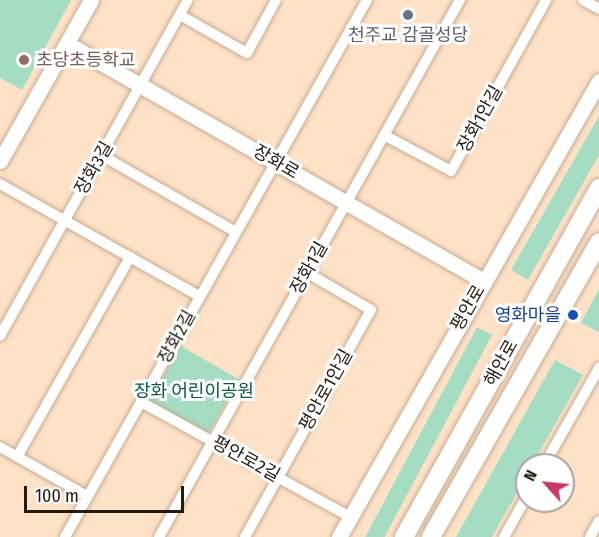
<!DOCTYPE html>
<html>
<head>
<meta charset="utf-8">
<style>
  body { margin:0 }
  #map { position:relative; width:599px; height:537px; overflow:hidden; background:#fee2c7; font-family:"Fira Sans Condensed","Noto Sans KR",sans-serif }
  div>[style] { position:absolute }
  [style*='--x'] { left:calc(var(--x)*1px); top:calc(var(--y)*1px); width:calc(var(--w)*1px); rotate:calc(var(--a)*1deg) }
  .green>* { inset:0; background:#a4ddc1; transform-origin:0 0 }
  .roads { filter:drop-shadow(0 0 2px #c7ac92) drop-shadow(0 0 2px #c7ac92) }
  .street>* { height:10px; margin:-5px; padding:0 5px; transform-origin:5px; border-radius:5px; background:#fff }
  .secondary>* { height:15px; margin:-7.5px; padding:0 7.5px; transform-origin:7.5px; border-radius:7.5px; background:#fff }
  .primary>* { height:18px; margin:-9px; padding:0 9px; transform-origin:9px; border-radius:9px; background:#fff }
  .dots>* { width:16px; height:16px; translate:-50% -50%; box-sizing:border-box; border:3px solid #fff; border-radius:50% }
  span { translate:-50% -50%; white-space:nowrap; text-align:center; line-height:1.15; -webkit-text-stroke:6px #fff; paint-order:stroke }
  .worship-label { font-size:18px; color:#5b616d }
  .education-label { font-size:18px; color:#785e54 }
  .left { translate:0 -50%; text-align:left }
  .street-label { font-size:18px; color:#241a10 }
  .transit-label { font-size:18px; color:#164399 }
  .right { translate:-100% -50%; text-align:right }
  .park-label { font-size:18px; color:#095b40 }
  .north { position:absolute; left:515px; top:453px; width:60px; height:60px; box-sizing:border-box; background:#fff; border:2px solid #a7a39f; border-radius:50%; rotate:297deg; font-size:16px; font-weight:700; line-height:24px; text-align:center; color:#241a10 }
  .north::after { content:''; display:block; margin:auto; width:21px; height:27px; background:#c73966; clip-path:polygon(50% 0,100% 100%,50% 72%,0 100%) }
  .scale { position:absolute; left:24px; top:486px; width:160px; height:27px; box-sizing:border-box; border:3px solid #241a10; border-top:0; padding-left:8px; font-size:18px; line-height:21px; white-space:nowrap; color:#241a10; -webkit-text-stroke:4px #fff; paint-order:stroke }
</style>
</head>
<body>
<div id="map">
  <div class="green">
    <div style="clip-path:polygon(0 0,71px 0,22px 90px,0 78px)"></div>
    <div style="clip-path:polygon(599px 116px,599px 155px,528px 280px,511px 270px)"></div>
    <div style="clip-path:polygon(599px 289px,599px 332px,581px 323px)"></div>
    <div style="left:477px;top:327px;width:17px;height:242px;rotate:28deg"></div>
    <div style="left:181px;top:346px;width:67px;height:64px;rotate:30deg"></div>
    <div style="clip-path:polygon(555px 360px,583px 375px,532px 465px,527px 465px,527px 475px,492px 537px,456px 537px)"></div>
  </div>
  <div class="roads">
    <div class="street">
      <div style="--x:583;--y:0;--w:18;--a:29"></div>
      <div style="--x:180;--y:15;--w:77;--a:29.6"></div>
      <div style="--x:247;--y:53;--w:60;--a:-61.3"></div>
      <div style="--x:384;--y:135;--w:76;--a:28.2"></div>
      <div style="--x:451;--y:171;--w:196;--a:-60.9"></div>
      <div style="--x:101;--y:155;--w:155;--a:29.7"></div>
      <div style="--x:0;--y:184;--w:228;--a:29.4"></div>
      <div style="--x:0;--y:336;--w:385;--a:-60.8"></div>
      <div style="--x:141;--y:402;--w:239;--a:28.8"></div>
      <div style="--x:0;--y:447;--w:100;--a:29.4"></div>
      <div style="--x:17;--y:457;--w:230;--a:-60.5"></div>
      <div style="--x:544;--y:465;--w:112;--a:-60.4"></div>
      <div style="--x:65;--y:537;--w:616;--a:-60.65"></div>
      <div style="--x:159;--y:537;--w:616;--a:-60.73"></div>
      <div style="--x:245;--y:537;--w:260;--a:-61"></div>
      <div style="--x:371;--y:310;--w:75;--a:-149.7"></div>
      <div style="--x:504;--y:537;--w:47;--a:-60.7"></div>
      <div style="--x:590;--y:537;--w:18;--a:-61"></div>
    </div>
    <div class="secondary">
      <div style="--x:68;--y:44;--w:478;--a:29.7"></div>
      <div style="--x:0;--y:161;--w:185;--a:-60.5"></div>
      <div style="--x:339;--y:537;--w:525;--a:-60.31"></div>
    </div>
    <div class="primary">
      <div style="--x:404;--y:537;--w:400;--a:-60.8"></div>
      <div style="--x:431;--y:537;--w:339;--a:-60.3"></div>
    </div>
  </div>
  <div class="dots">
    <div style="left:408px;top:15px;background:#6b7280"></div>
    <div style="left:24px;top:60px;background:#8d6e63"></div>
    <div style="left:573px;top:315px;background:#1a4fb4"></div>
  </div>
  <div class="worship-label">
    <span style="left:408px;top:35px">천주교 감골성당</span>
  </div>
  <div class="education-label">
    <span class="left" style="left:36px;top:60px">초당초등학교</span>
  </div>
  <div class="street-label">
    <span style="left:480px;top:119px;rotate:-61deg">장화1안길</span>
    <span style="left:276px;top:162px;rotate:30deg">장화로</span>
    <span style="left:94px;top:168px;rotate:-60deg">장화3길</span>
    <span style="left:309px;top:268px;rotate:-61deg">장화1길</span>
    <span style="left:468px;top:308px;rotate:-60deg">평안로</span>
    <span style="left:177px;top:337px;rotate:-61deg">장화2길</span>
    <span style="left:501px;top:363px;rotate:-61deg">해안로</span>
    <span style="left:326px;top:390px;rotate:-61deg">평안로1안길</span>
    <span style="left:246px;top:459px;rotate:29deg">평안로2길</span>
  </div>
  <div class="transit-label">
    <span class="right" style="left:561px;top:315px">영화마을</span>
  </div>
  <div class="park-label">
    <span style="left:194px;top:391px">장화 어린이공원</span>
  </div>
  <div class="north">N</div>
  <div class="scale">100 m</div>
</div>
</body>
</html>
